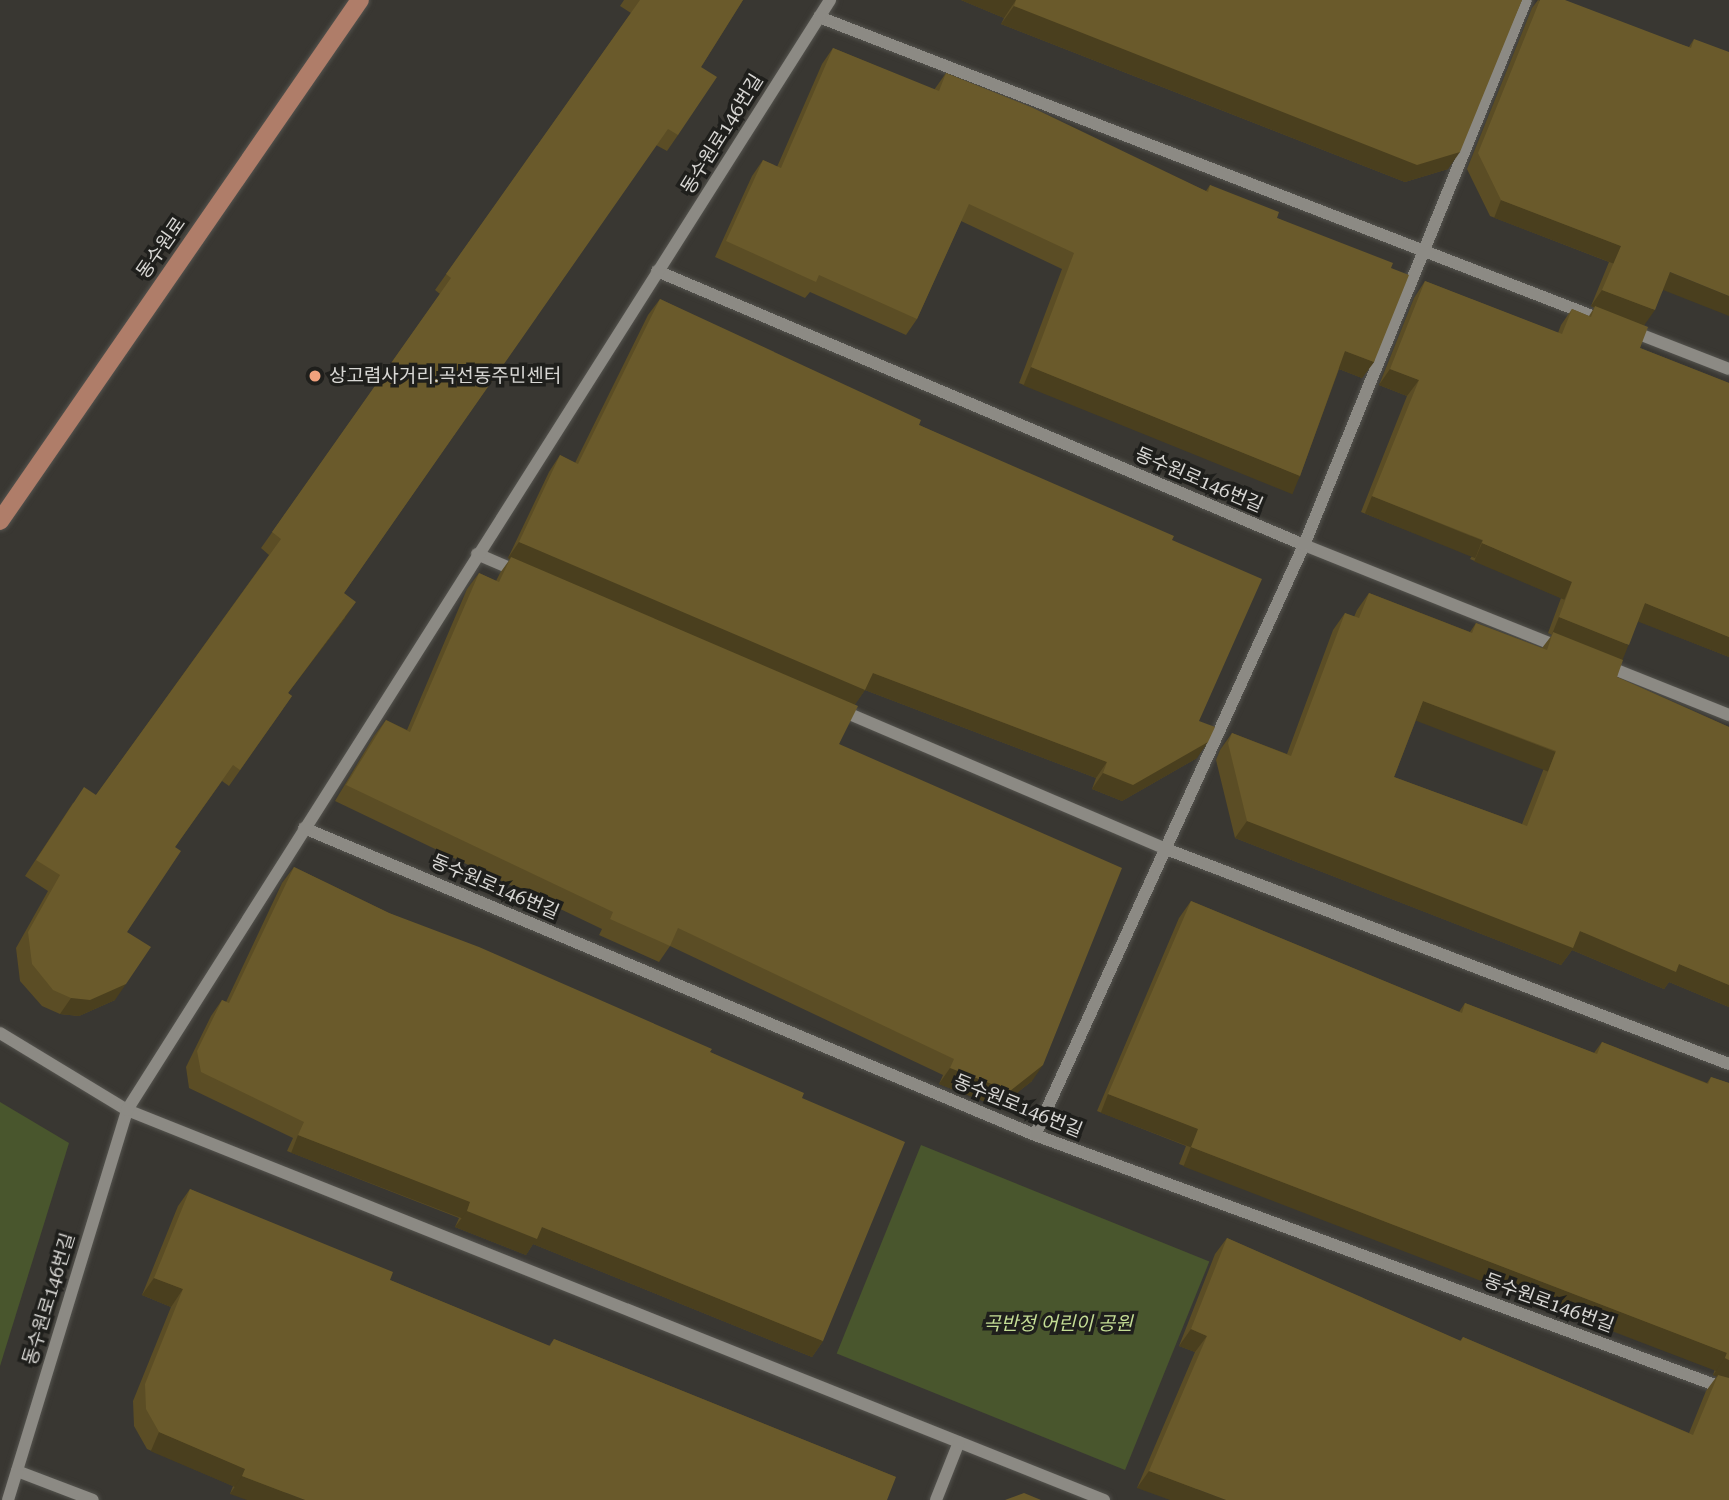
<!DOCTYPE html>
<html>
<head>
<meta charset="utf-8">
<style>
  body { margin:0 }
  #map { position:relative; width:1729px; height:1500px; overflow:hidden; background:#393732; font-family:"Roboto Serif","Noto Sans KR",serif }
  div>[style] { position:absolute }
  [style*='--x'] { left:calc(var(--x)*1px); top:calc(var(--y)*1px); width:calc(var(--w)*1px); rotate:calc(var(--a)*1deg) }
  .green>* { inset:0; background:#49562d; transform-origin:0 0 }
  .roads { filter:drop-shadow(0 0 2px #54534e) drop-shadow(0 0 2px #54534e) }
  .minor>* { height:12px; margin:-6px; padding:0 6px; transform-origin:6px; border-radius:6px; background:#8c8a84 }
  .major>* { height:18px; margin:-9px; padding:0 9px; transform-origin:9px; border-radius:9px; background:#af7d69 }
  .wall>* { inset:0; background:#5b4d25 }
  .shaded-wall>* { inset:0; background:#4a3f1e; transform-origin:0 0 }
  .building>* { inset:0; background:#6a5a2b }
  .dots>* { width:19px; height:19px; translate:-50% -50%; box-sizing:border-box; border:4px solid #1f1f1c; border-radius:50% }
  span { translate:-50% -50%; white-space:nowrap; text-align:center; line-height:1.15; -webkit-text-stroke:7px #1f1f1c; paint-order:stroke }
  .street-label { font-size:19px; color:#d8d7d4 }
  .poi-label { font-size:19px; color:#d8d7d4 }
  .left { translate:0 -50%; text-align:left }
  .park-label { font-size:19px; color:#c4dd95; font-style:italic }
</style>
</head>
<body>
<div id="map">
  <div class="green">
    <div style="clip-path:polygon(0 1102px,69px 1143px,0 1366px)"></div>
    <div style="left:921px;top:1145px;width:311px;height:225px;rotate:22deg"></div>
  </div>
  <div class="roads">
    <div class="minor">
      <div style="--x:819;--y:17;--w:843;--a:21.14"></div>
      <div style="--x:657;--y:271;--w:703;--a:22.95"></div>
      <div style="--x:1304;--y:545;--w:277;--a:21.8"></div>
      <div style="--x:1629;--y:330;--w:107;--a:21.3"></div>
      <div style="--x:477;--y:554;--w:46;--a:23.2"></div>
      <div style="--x:1604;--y:665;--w:135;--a:21.8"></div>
      <div style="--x:838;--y:709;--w:357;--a:23.1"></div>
      <div style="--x:1166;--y:849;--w:603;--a:20.9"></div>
      <div style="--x:304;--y:828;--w:793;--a:22.78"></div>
      <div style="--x:1035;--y:1135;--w:739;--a:20.18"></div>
      <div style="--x:0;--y:1033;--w:149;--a:31.2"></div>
      <div style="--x:127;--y:1110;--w:1052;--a:21.76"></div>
      <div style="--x:1035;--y:1135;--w:648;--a:-65.49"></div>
      <div style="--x:1304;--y:545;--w:588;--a:-67.84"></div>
      <div style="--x:17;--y:1471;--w:81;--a:20.9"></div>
      <div style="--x:8;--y:1500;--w:408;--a:-73"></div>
      <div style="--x:127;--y:1110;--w:1314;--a:-57.65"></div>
      <div style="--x:936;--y:1500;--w:62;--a:-68.4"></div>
    </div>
    <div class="major">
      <div style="--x:0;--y:521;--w:633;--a:-55.36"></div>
    </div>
  </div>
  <div class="wall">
    <div style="clip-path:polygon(624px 0,743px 0,701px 67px,678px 135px,667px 151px,656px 145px,344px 593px,345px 618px,288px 693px,292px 696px,229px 786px,222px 781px,175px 847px,127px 932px,115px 1000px,79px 1016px,60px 1014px,42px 1006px,20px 981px,16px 948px,48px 891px,25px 876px,73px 803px,96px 795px,269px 555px,261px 548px,440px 294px,435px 290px,631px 13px,620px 6px)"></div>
    <div style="clip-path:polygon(961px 0,1522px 0,1448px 169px,1405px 182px,1001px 24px,1004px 18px)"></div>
    <div style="clip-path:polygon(evenodd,1538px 0,1689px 47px,1694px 39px,1663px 290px,1644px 325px,1640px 348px,1729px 383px,1729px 657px,1638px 621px,1619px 659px,1617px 677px,1729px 727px,1729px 1007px,1669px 982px,1664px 989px,1572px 950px,1561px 965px,1235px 838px,1216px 760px,1220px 750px,1232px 733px,1287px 754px,1333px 630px,1345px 613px,1354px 617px,1357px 610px,1369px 593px,1470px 632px,1476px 623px,1542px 648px,1552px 635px,1548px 633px,1561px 598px,1470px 559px,1472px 556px,1361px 512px,1407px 396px,1379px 385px,1414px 298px,1425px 281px,1558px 333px,1561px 325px,1572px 309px,1589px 316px,1594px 308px,1591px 306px,1609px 262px,1490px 216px,1467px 169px,1532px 8px,1538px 0,1416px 720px,1544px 768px,1522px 824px,1394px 777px,1416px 720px)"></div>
    <div style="clip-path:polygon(833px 48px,934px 90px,946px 73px,1206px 191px,1210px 185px,1277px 218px,1391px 268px,1374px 362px,1362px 378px,1339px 369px,1300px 476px,1289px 492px,1019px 383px,1062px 269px,961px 221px,917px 319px,906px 335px,810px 292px,805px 298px,715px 257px,752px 176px,763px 160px,777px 167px,822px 64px)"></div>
    <div style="clip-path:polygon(660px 299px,919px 425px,1172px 540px,1199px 721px,1197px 758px,1122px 801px,1092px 789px,1096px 778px,865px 690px,855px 704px,839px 744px,1032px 1081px,999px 1107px,939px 1084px,943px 1075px,670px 946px,659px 962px,599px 935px,602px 929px,335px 801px,374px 736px,386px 720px,407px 730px,467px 589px,479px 573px,496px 581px,500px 573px,510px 559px,508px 558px,549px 472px,560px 455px,575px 463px,648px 315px)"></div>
    <div style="clip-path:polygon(294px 867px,389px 913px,710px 1052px,802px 1098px,823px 1341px,812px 1357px,533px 1244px,526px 1255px,455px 1227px,459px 1218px,287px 1151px,293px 1138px,189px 1088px,186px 1067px,211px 1016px,222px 1000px,226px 1002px,282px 883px)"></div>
    <div style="clip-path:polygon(1191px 901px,1459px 1012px,1465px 1003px,1594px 1053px,1602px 1042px,1707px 1083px,1711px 1077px,1729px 1083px,1729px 1500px,1137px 1488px,1195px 1352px,1179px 1346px,1215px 1254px,1227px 1238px,1460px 1341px,1463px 1337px,1689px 1433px,1706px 1391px,1717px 1376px,1713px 1375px,1715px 1369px,1179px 1164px,1186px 1146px,1097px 1111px,1179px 918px)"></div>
    <div style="clip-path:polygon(190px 1189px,390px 1280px,549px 1346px,554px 1339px,896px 1477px,230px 1494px,233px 1486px,147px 1449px,134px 1426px,133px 1401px,171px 1307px,142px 1295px,178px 1206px)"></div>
  </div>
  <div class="shaded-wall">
    <div style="clip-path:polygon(961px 0,1016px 0,1004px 18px)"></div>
    <div style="clip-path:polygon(1014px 6px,1460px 152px,1448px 169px,1405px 182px,1001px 24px)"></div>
    <div style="left:1501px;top:200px;width:129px;height:19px;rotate:21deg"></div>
    <div style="clip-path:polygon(1670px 272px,1729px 296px,1729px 316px,1658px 288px)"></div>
    <div style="clip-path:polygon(1602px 290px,1655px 310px,1643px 327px,1591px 306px)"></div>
    <div style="clip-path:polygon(1345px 351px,1374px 362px,1362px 378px,1334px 367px)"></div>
    <div style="left:1031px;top:367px;width:290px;height:20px;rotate:22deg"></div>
    <div style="clip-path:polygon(1390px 369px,1419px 380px,1407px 396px,1379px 385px)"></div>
    <div style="left:1372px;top:496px;width:119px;height:19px;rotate:22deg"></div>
    <div style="clip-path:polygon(519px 542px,873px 673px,1107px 762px,1096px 778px,865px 690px,854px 706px,508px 558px)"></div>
    <div style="left:1482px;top:543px;width:98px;height:20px;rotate:23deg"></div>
    <div style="clip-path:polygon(356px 602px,345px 618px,276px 709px,288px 693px)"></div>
    <div style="clip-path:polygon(1645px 603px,1729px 637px,1729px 657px,1634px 620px)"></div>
    <div style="left:1559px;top:617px;width:75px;height:19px;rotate:22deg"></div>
    <div style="left:1423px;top:701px;width:142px;height:21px;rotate:21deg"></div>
    <div style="clip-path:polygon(1208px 742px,1197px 758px,1122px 801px,1092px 789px,1103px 773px)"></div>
    <div style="clip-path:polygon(1247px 821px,1679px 964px,1729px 985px,1729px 1007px,1669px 982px,1664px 989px,1572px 950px,1561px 965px,1235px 838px)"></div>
    <div style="clip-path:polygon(126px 984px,115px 1000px,79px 1016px,60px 1014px,71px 998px)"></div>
    <div style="clip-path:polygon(1043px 1065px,1032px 1081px,999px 1107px,939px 1084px,950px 1068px)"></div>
    <div style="left:1108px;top:1094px;width:97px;height:20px;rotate:21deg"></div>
    <div style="left:298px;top:1135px;width:185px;height:19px;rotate:21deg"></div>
    <div style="left:1191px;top:1147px;width:574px;height:21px;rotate:21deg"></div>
    <div style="clip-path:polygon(467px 1211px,542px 1227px,823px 1341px,812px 1357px,533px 1244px,526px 1255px,455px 1227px)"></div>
    <div style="clip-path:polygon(154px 1278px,183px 1289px,171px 1307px,142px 1295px)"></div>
    <div style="clip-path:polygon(1191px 1329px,1207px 1336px,1195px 1352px,1179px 1346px)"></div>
    <div style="clip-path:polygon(1725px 1358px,1729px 1360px,1729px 1381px,1713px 1375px)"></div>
    <div style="left:159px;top:1432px;width:94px;height:21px;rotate:23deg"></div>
    <div style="clip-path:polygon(1149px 1471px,1226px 1500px,1170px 1500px,1137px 1488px)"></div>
    <div style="clip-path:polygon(242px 1476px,305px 1500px,247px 1500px,230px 1494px)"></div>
  </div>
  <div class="building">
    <div style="clip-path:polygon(640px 0,743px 0,701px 67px,717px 77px,678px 135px,668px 129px,344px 593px,356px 602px,288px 693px,292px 696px,240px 770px,233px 765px,175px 847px,181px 851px,127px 932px,151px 947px,126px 984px,90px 1000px,71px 998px,53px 990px,32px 964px,28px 932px,60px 875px,36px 860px,84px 787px,96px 795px,281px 539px,272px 532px,451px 278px,446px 274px)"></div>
    <div style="clip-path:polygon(1015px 0,1522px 0,1460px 152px,1417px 165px,1014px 6px,1016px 0)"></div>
    <div style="clip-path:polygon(1540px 0,1565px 0,1691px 48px,1694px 39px,1729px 52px,1729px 296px,1670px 272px,1655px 310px,1602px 290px,1621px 246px,1501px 200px,1478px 153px)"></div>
    <div style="clip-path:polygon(833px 48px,939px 91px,946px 73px,1031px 107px,1208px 192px,1210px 185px,1279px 212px,1277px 218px,1393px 263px,1391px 268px,1409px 275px,1374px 362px,1345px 351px,1300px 476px,1031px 367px,1074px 253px,969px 204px,917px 319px,819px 275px,816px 282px,726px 241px,763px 160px,781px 168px)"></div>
    <div style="clip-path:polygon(1425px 281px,1562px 334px,1572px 309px,1591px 317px,1595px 306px,1648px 327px,1640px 348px,1729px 383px,1729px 637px,1645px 603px,1629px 645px,1559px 617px,1572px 582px,1482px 543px,1483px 540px,1372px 496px,1419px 380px,1390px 369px)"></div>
    <div style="clip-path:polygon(660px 299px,921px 420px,919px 425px,1174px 536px,1172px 540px,1262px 579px,1199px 721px,1215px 727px,1208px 742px,1133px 785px,1103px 773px,1107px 762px,873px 673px,865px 690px,519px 542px,560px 455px,578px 464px)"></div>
    <div style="clip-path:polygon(511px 557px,858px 706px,839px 744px,1122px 868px,1043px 1065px,1010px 1091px,950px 1068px,954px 1059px,678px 928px,670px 946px,610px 919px,613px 912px,346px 785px,386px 720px,410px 732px,479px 573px,499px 582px)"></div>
    <div style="clip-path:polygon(evenodd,1369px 593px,1472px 633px,1476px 623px,1547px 650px,1553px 632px,1623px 660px,1617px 677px,1729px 727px,1729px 985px,1679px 964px,1676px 972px,1580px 931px,1573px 948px,1247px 821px,1228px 743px,1232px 733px,1291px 756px,1345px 613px,1359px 618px,1369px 593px,1423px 701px,1556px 751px,1527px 826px,1394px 777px,1423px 701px)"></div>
    <div style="clip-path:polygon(294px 867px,389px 913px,479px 947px,712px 1049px,710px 1052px,804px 1093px,802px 1098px,905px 1142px,823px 1341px,542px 1227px,537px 1239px,467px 1211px,470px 1202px,298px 1135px,304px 1122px,201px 1072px,197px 1051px,222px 1000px,229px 1003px)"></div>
    <div style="clip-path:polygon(1191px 901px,1462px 1013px,1465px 1003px,1597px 1054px,1602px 1042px,1708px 1084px,1711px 1077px,1729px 1083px,1729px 1360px,1725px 1358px,1727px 1353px,1191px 1147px,1198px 1129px,1108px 1094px)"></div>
    <div style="clip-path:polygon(190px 1189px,393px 1272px,390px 1280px,550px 1346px,554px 1339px,896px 1477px,887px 1500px,305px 1500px,242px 1476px,245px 1469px,159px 1432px,146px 1409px,145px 1384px,183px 1289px,154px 1278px)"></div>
    <div style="clip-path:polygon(1227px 1238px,1461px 1341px,1463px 1337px,1693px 1435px,1718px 1375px,1729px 1378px,1729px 1500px,1226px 1500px,1149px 1471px,1207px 1336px,1191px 1329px)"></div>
    <div style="clip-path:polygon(1024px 1493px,1041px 1500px,1005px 1500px)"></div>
  </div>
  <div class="dots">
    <div style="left:315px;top:376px;background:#f1a17d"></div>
  </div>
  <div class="street-label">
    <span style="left:722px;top:134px;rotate:-58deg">동수원로146번길</span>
    <span style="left:161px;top:248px;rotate:-55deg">동수원로</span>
    <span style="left:1199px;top:480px;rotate:23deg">동수원로146번길</span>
    <span style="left:495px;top:887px;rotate:23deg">동수원로146번길</span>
    <span style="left:1018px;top:1106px;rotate:22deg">동수원로146번길</span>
    <span style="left:49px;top:1299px;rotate:-73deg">동수원로146번길</span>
    <span style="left:1549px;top:1303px;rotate:20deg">동수원로146번길</span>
  </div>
  <div class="poi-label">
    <span class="left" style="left:329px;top:376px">상고렴사거리.곡선동주민센터</span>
  </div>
  <div class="park-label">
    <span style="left:1058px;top:1324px">곡반정 어린이 공원</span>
  </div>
</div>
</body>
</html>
